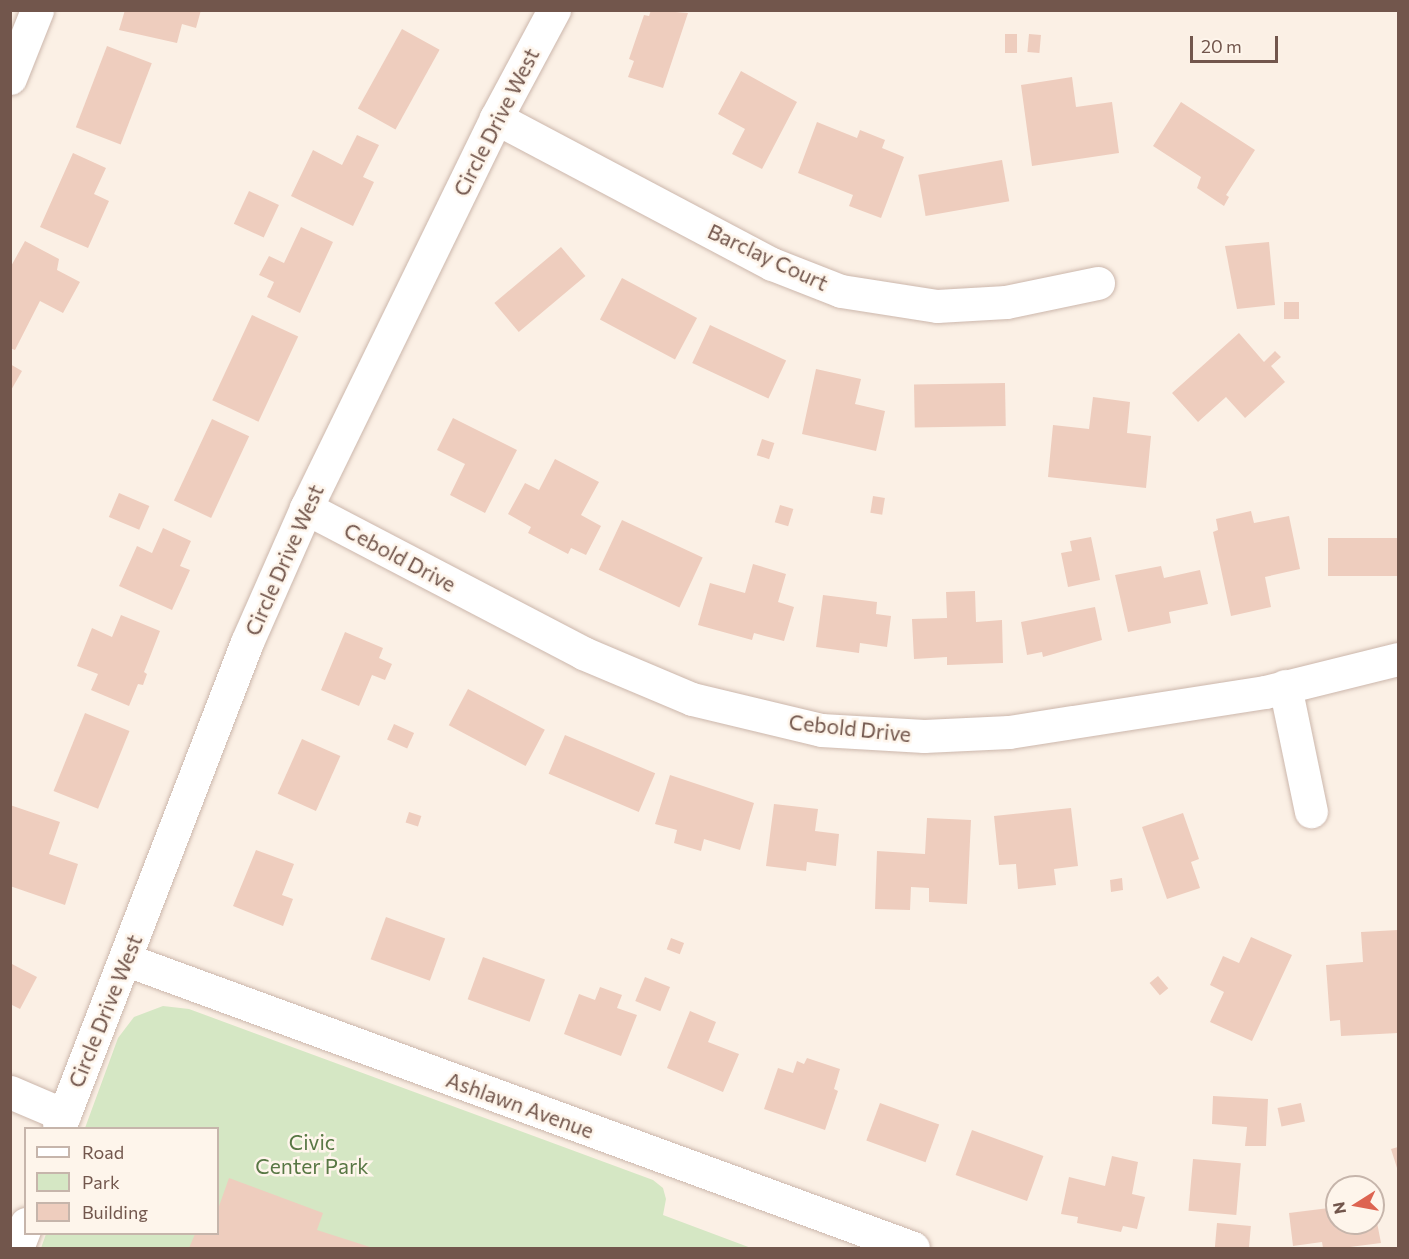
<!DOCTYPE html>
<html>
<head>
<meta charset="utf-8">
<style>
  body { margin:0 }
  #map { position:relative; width:1409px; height:1259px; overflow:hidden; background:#fbf0e5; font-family:Commissioner,sans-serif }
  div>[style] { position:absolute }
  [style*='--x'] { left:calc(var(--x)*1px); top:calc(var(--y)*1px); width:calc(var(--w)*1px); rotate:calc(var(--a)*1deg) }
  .green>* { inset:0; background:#d5e7c4 }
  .building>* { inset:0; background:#eecdbe; transform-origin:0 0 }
  .roads { filter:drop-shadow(0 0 2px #ccb7ac) drop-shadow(0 0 2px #ccb7ac) }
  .minor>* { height:33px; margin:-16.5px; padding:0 16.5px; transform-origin:16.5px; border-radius:16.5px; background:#fff }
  span { translate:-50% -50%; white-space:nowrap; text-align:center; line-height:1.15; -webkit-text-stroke:5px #fef5eb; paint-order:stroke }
  .street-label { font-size:21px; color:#72564c }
  .park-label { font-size:21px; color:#587744 }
  .frame { position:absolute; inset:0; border:12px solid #72564c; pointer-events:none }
  .legend { position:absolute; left:24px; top:1127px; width:195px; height:108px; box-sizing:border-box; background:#fef5eb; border:2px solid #c6b5ab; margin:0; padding:8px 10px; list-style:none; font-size:18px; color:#72564c }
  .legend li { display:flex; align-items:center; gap:12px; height:30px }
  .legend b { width:30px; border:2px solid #c6b5ab }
  .north { position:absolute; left:1325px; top:1175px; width:60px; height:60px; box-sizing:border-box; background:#fef5eb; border:2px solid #c6b5ab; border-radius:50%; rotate:259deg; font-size:16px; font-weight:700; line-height:24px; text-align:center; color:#72564c }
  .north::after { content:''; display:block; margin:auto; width:21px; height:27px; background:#dd6451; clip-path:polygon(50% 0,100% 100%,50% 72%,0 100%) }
  .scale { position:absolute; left:1190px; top:36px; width:88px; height:27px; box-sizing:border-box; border:3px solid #72564c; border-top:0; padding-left:8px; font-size:18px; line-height:21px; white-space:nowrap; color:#72564c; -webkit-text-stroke:4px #fef5eb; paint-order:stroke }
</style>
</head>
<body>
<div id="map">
  <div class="green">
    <div style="clip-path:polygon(163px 1006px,189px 1009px,653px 1180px,663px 1188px,666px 1199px,663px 1215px,751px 1248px,41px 1248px,46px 1234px,218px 1234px,218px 1128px,85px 1128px,118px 1038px,134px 1017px)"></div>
  </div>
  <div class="building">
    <div style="clip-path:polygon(125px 10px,201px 10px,196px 28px,182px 24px,177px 43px,119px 30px)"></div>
    <div style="clip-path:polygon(651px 10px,688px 13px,663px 88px,628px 77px,634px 61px,629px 59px,644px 15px,649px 16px)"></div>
    <div style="left:402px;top:29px;width:43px;height:91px;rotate:29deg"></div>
    <div style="left:1005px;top:34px;width:12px;height:19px"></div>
    <div style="left:1029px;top:34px;width:12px;height:18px;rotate:5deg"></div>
    <div style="left:107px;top:46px;width:48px;height:87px;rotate:21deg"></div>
    <div style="clip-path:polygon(741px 71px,797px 102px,762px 169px,732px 154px,745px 129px,718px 114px)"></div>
    <div style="clip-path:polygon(1072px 77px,1076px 107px,1112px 102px,1119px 153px,1032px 166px,1021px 85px)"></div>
    <div style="clip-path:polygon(1181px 102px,1255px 150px,1226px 195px,1229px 197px,1224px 206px,1197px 188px,1201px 177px,1153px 146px)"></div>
    <div style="clip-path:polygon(817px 122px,857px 138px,860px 130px,885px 140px,882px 148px,904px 157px,881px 218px,849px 206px,853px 195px,798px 173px)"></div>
    <div style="clip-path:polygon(357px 135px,379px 145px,363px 177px,374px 182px,353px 226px,291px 196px,313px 150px,342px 165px)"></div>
    <div style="clip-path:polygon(73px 153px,106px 168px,94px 194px,109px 201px,88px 248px,40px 227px)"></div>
    <div style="left:1002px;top:160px;width:42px;height:85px;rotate:80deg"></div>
    <div style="left:249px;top:191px;width:33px;height:36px;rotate:25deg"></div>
    <div style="clip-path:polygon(301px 227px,333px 242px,300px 313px,267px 297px,274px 282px,259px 275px,269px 256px,284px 263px)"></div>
    <div style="clip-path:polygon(25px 241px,59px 259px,57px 270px,80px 282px,63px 313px,40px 301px,15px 350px,10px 348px,10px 268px)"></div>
    <div style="clip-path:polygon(1269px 242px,1275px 305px,1237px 309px,1225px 246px)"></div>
    <div style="left:561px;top:247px;width:38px;height:87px;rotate:50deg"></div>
    <div style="left:622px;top:278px;width:85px;height:47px;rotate:28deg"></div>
    <div style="left:1284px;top:302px;width:15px;height:17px"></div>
    <div style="left:252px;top:315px;width:51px;height:94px;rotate:25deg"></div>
    <div style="left:710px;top:325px;width:84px;height:42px;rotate:25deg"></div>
    <div style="clip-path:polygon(1239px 333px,1264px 362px,1275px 351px,1281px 357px,1271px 366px,1285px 382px,1245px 418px,1226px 397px,1198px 422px,1172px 393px)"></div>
    <div style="clip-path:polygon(10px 364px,22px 371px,10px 392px)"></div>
    <div style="clip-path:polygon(816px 369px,861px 379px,855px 404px,885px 411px,876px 451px,802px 434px)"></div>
    <div style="left:1005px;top:383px;width:43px;height:91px;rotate:89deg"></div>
    <div style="clip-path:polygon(1093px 397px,1130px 402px,1127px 433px,1151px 436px,1146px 488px,1048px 477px,1053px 425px,1089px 429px)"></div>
    <div style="clip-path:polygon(453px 418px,517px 450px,485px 513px,450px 495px,465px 464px,437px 450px)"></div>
    <div style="left:212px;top:419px;width:41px;height:90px;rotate:25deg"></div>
    <div style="left:762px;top:439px;width:13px;height:17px;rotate:18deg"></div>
    <div style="clip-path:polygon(555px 459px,599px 482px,581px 515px,601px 526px,586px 555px,571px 548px,568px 554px,528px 533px,531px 527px,508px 514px,525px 483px,539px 490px)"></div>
    <div style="left:119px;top:493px;width:33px;height:26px;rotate:23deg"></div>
    <div style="left:873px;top:496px;width:12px;height:17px;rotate:9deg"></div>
    <div style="left:780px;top:505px;width:14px;height:18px;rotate:17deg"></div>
    <div style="clip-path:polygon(1251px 511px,1254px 523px,1289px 516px,1300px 569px,1265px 577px,1271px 607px,1231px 616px,1213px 532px,1218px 530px,1216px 519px)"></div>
    <div style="left:622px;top:520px;width:89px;height:55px;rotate:25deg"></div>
    <div style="clip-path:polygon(163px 528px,191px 541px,180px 566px,190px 570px,172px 610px,119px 586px,137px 546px,152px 553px)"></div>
    <div style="clip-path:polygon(1091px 537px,1100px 580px,1068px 587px,1061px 553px,1072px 551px,1070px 541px)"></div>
    <div style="left:1398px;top:538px;width:38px;height:70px;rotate:90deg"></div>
    <div style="clip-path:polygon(753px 564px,786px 574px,778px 602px,794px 607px,784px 641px,754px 633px,752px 640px,698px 625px,710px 583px,745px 593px)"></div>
    <div style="clip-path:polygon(1161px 566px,1164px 578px,1200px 570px,1208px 604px,1169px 612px,1171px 623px,1128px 632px,1115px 575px)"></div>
    <div style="clip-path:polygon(975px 591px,976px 622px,1002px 620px,1003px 663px,947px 665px,947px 657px,914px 659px,912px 619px,947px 618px,946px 592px)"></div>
    <div style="clip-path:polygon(823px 595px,877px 602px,876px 614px,891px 616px,887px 647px,860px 643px,859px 653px,816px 647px)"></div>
    <div style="clip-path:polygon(1095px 607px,1102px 640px,1043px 657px,1042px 652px,1027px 655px,1021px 622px)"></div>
    <div style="clip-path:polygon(121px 615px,160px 631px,144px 672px,147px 674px,143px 685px,138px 684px,129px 706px,91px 690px,98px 674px,77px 666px,92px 628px,112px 637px)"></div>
    <div style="clip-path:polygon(345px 632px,383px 648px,379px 658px,392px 664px,385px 680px,372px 675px,359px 706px,321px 690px)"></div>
    <div style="left:468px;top:689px;width:87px;height:41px;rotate:28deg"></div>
    <div style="left:85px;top:713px;width:48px;height:84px;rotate:22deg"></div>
    <div style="left:394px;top:724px;width:22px;height:17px;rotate:24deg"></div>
    <div style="left:565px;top:735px;width:98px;height:42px;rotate:23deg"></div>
    <div style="left:302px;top:739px;width:42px;height:60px;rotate:24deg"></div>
    <div style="clip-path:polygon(670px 775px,754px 803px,740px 850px,704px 839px,701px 851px,674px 843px,677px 830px,655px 824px)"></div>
    <div style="clip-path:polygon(774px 804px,818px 809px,815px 831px,839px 834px,836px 866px,807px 862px,806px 871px,766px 866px)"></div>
    <div style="clip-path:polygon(10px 805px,60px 822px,49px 854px,78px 864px,65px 905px,10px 886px)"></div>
    <div style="clip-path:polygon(1071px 808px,1078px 866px,1054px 869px,1056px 885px,1018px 889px,1016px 864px,999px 865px,994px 816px)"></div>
    <div style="left:409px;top:812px;width:13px;height:11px;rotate:18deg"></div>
    <div style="clip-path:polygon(1183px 813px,1199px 859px,1191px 862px,1200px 888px,1167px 899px,1142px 827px)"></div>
    <div style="clip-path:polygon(927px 818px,971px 820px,967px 904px,929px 902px,929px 888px,911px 887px,910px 910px,875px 909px,877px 851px,925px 854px)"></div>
    <div style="clip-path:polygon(256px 850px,294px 864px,282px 895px,293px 899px,283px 926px,233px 906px)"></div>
    <div style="clip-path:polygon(1122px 878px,1123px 890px,1111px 892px,1110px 880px)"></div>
    <div style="left:386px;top:917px;width:63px;height:45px;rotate:20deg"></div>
    <div style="clip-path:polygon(1398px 930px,1398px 1033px,1341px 1036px,1340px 1020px,1330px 1021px,1326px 965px,1363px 962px,1361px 932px)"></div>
    <div style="clip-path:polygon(1251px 937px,1292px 955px,1252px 1041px,1210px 1022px,1224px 992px,1210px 985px,1223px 956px,1239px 963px)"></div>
    <div style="left:671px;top:938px;width:14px;height:12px;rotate:21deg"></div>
    <div style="left:483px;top:957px;width:66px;height:45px;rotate:20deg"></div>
    <div style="clip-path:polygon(10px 963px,37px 977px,20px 1009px,10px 1004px)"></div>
    <div style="left:1158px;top:976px;width:16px;height:11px;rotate:50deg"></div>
    <div style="left:645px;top:977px;width:27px;height:26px;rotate:22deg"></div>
    <div style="clip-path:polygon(600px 987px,622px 995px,617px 1008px,637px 1015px,621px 1056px,564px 1034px,579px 994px,595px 1000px)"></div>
    <div style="clip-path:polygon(690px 1011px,716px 1022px,708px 1042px,739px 1054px,723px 1092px,667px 1068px)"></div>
    <div style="clip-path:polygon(807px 1058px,840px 1069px,834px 1089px,838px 1091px,825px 1130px,764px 1109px,778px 1068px,793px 1073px,797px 1061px,804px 1064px)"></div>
    <div style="clip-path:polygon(1213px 1096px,1268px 1099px,1266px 1146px,1245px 1146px,1247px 1127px,1212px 1124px)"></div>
    <div style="left:880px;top:1103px;width:63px;height:40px;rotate:20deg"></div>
    <div style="left:1301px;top:1103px;width:19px;height:24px;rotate:78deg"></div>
    <div style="left:972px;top:1130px;width:76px;height:48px;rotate:20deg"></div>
    <div style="clip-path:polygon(1398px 1147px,1398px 1168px,1397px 1168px,1391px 1149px)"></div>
    <div style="clip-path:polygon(1112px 1156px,1138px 1162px,1132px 1194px,1145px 1197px,1137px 1229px,1123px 1226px,1121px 1232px,1077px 1223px,1078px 1217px,1061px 1214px,1069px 1177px,1105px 1186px)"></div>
    <div style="left:1193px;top:1159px;width:48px;height:52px;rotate:5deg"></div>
    <div style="clip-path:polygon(229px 1178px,323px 1213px,317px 1230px,373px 1248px,189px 1248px,195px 1234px,218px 1234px,218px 1209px)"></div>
    <div style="clip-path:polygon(1373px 1202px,1381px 1243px,1342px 1248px,1323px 1248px,1322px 1242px,1293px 1246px,1289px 1213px,1337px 1207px,1337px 1223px,1373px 1223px)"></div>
    <div style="left:1217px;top:1223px;width:34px;height:24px;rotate:5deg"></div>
  </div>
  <div class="roads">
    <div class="minor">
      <div style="--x:10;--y:78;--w:73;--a:-68.3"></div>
      <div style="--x:496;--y:118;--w:312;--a:27.9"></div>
      <div style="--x:772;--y:264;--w:74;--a:21.4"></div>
      <div style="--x:841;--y:291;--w:97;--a:8.9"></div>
      <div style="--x:937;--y:306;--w:69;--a:-3.3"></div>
      <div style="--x:1006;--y:302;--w:94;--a:-11.7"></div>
      <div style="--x:306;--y:508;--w:313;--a:27.6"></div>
      <div style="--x:583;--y:653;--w:118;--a:22.9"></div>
      <div style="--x:692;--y:699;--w:133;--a:13.5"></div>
      <div style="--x:821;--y:730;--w:103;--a:3.3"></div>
      <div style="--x:924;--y:736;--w:85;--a:-2.7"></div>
      <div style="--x:1009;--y:732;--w:259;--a:-8.9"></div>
      <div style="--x:1265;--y:692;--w:137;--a:-13.9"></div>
      <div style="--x:1285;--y:686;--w:128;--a:78.3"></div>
      <div style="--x:127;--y:960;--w:837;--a:20.12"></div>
      <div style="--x:10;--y:1092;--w:59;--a:23.1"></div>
      <div style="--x:59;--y:1128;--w:521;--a:-68.85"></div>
      <div style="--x:247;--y:642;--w:146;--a:-66.2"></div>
      <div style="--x:306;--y:508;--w:434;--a:-64"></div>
      <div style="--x:496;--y:118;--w:123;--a:-61.8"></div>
      <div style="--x:17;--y:1248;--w:26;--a:-69"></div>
    </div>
  </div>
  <div class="street-label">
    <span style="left:496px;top:122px;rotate:-63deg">Circle Drive West</span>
    <span style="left:768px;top:257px;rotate:25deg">Barclay Court</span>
    <span style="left:400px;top:557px;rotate:28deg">Cebold Drive</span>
    <span style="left:284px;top:560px;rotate:-66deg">Circle Drive West</span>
    <span style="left:850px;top:728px;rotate:6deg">Cebold Drive</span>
    <span style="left:105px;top:1011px;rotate:-68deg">Circle Drive West</span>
    <span style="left:520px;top:1105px;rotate:20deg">Ashlawn Avenue</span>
  </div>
  <div class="park-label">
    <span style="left:312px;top:1154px">Civic<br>Center Park</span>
  </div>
  <div class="frame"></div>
  <ul class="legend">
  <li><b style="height:8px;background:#fff"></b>Road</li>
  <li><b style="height:16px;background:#d5e7c4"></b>Park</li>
  <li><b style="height:16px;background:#eecdbe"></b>Building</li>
  </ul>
  <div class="north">N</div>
  <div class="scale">20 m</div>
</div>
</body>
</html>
